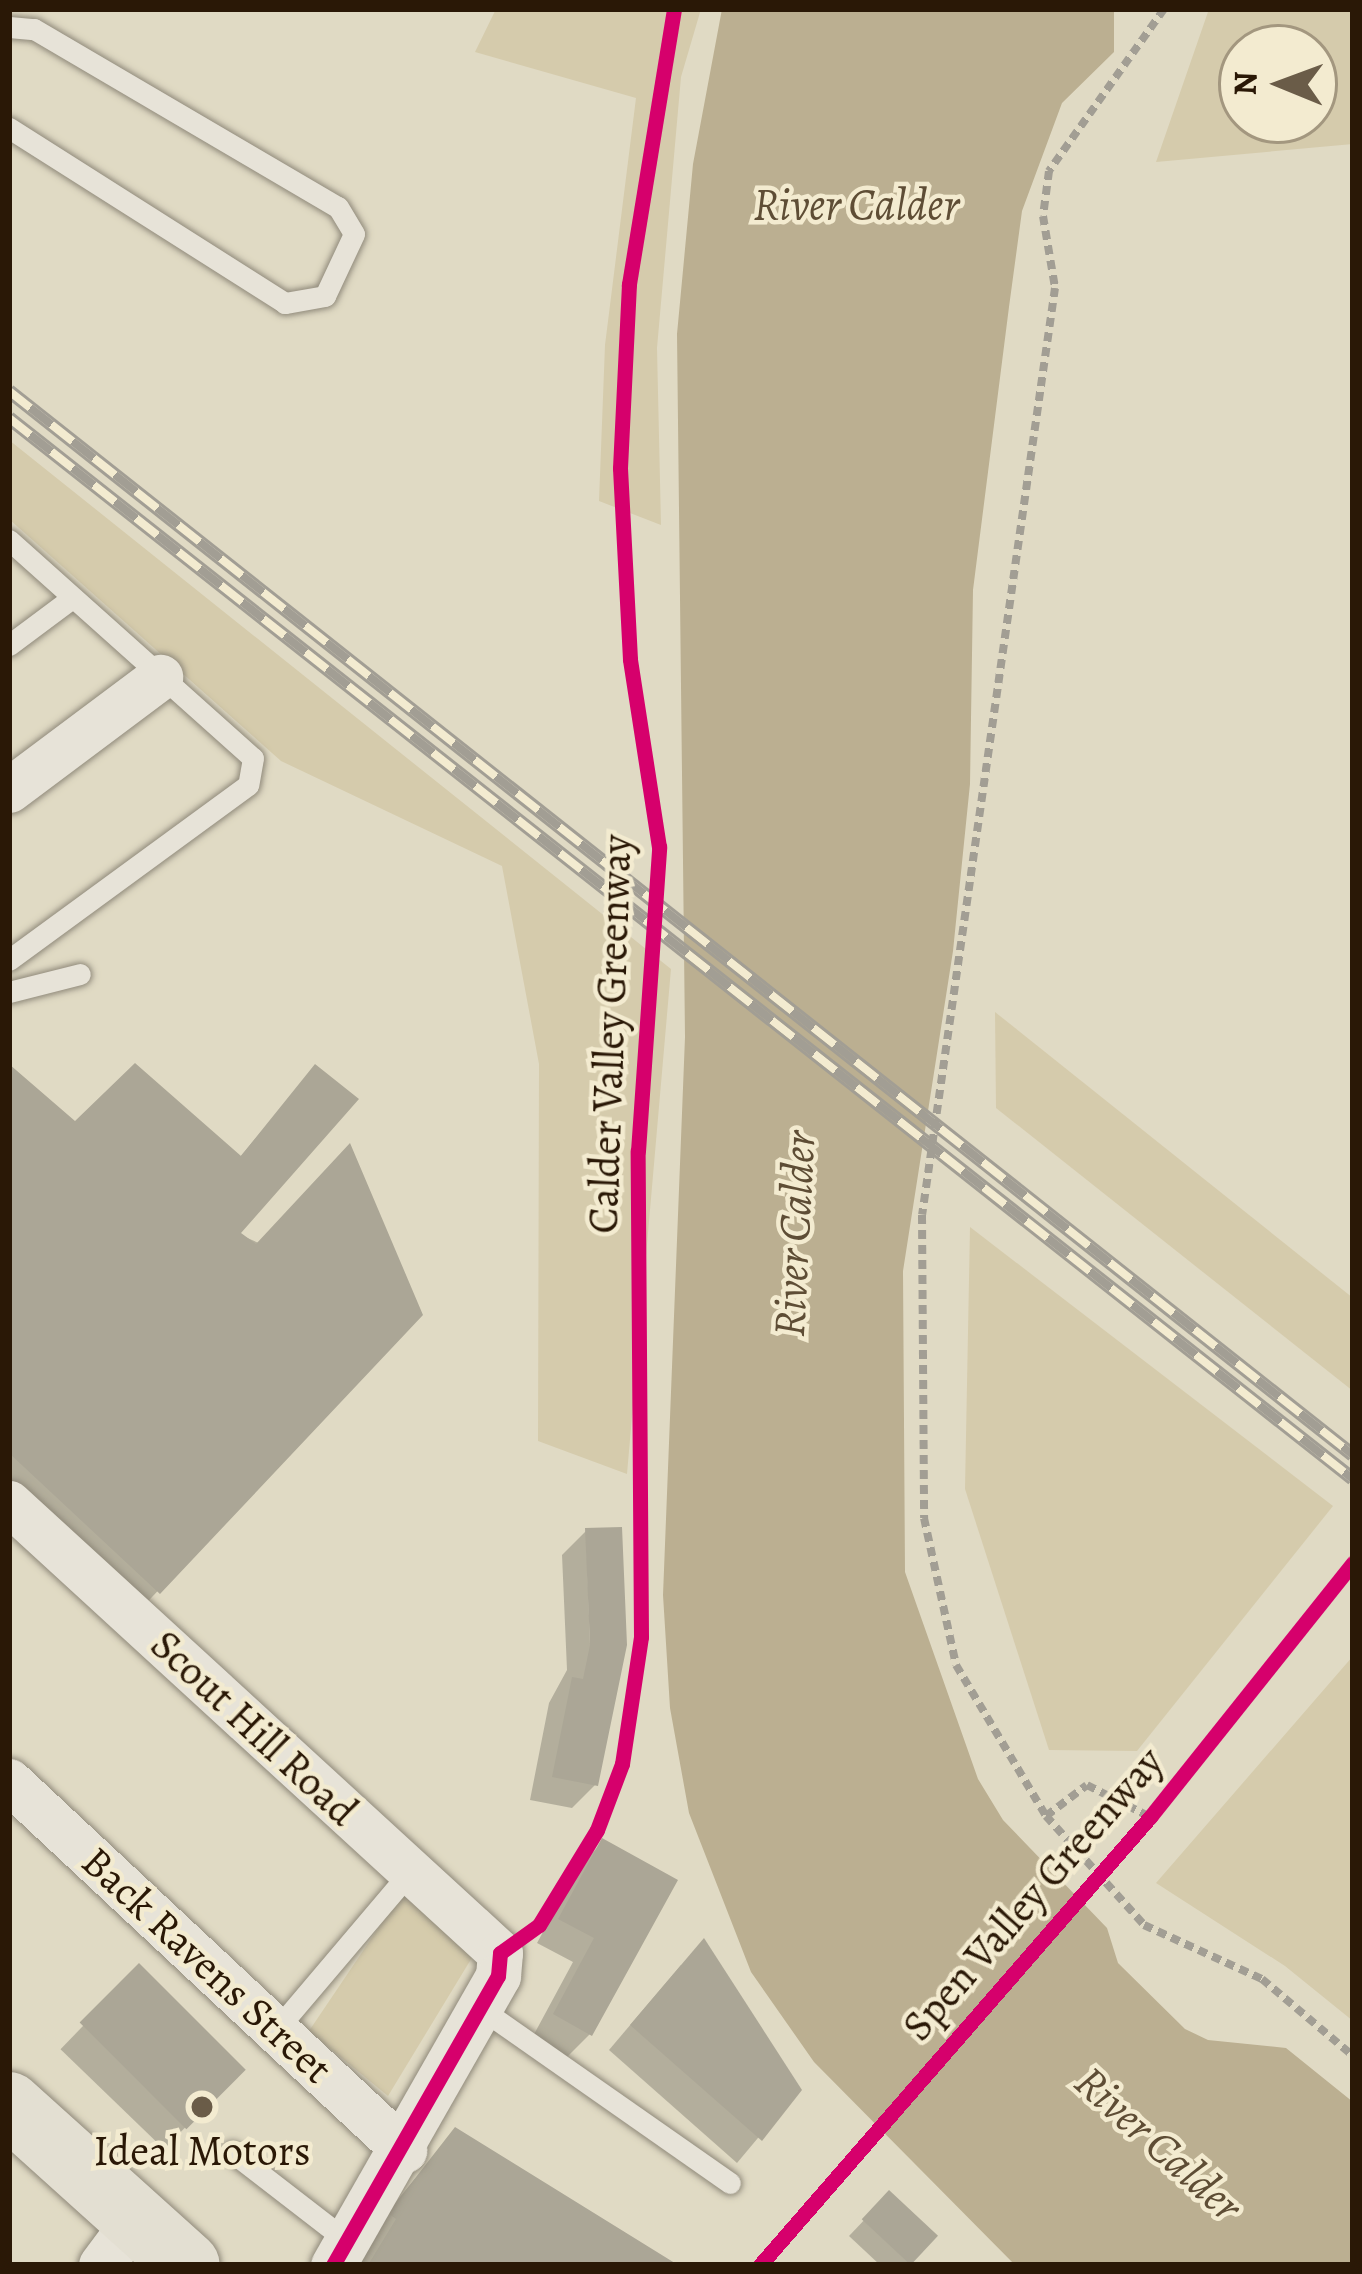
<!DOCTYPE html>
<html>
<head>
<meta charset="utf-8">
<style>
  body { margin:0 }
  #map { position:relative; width:1362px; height:2274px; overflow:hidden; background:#e0dac4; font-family:Alegreya,serif }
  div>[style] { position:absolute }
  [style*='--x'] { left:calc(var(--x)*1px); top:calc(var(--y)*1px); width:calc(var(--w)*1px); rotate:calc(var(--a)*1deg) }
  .green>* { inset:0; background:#d5cbac }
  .water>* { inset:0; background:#bbaf91 }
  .shadow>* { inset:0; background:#0003; transform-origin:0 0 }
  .building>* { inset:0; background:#aba696; transform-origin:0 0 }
  .path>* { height:8px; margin-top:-4px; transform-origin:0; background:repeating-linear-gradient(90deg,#a29e94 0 9px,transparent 0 15px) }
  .roads { filter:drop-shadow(0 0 3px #908a7b) drop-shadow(0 0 3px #908a7b) }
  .service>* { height:21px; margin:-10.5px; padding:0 10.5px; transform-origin:10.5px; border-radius:10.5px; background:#e7e3d8 }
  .minor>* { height:45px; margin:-22.5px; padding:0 22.5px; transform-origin:22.5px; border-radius:22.5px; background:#e7e3d8 }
  .trunk>* { height:66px; margin:-33px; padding:0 33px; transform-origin:33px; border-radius:33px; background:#e3dfd2 }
  .rail>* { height:14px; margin-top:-7px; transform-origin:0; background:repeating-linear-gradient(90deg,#f3ebd0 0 27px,#a29e94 0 54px); box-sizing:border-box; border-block:3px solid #a29e94 }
  .cycleway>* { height:15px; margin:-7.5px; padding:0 7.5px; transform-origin:7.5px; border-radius:7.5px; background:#d6006c }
  .dots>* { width:33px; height:33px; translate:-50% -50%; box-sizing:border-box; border:6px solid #f3ebd0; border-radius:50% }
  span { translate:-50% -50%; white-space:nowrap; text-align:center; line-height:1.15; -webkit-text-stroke:9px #f3ebd0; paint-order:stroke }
  .street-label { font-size:42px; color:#2a1806 }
  .poi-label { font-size:42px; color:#2a1806 }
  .water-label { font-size:45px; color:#5e4d35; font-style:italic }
  .frame { position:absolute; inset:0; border:12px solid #2a1806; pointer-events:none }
  .north { position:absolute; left:1218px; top:24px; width:120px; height:120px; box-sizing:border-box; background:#f3ebd0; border:3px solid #a3977f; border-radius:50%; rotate:271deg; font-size:33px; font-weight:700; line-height:48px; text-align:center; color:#2a1806 }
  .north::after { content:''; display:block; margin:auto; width:42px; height:54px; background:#6a5c48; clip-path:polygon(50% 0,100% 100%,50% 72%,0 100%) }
</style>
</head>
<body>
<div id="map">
  <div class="green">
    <div style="clip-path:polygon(496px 9px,701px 9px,681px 77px,657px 348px,661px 525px,599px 501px,605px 345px,636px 98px,475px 52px)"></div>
    <div style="clip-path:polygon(evenodd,1209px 9px,1353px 9px,1353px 144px,1156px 162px,1209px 9px,1242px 48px,1314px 48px,1314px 120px,1242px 120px,1242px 48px)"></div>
    <div style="clip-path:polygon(9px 440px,671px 969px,627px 1474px,538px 1441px,539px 1064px,502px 866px,281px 761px,9px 519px)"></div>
    <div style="clip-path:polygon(995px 1012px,1353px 1298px,1353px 1391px,996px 1108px)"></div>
    <div style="clip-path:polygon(970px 1227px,1333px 1506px,1137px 1751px,1049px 1750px,965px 1489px)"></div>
    <div style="clip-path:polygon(1353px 1656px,1353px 2021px,1285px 1966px,1156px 1883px)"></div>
    <div style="clip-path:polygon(402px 1893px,476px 1951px,388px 2096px,309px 2031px)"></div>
  </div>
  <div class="water">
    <div style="clip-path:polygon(722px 9px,1114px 9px,1114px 52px,1062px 103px,1022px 211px,1009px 307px,973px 590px,970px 784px,953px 951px,903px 1271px,905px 1572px,978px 1779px,1003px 1820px,1107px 1928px,1118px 1963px,1185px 2029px,1208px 2040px,1286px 2048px,1353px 2102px,1353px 2265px,1015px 2265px,814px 2062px,751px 1972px,689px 1813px,670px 1708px,663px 1595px,685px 1037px,677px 334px,693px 164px)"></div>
  </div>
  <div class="shadow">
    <div style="clip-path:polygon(9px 1068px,75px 1125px,239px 1158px,315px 1068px,236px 1233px,420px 1314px,135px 1615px,9px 1498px)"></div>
    <div style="clip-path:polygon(586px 1531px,595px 1785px,572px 1808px,530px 1800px,549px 1703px,567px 1670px,562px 1555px)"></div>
    <div style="clip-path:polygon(603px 1842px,590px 2034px,567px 2057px,532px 2038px,573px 1962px,537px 1943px,579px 1866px)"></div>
    <div style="clip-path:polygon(681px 1965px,798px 2090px,737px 2163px,609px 2050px)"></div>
    <div style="left:139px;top:1968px;width:144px;height:113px;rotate:44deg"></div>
    <div style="clip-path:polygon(455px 2131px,672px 2265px,359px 2265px,368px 2250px,360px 2245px)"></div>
    <div style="clip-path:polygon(889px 2194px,934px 2235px,906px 2265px,880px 2265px,849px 2236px)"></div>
  </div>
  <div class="building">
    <div style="clip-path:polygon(135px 1063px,241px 1156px,315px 1064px,359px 1099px,241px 1233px,256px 1244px,350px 1143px,423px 1315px,160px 1594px,9px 1453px,9px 1064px,75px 1121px)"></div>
    <div style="clip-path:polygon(622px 1527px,627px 1645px,598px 1786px,552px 1777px,572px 1677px,583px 1679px,590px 1645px,585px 1528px)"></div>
    <div style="clip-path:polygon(602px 1838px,678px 1880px,592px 2036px,553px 2014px,594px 1938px,558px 1919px)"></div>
    <div style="clip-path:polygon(704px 1938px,802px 2090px,762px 2141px,630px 2025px)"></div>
    <div style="left:139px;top:1963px;width:151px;height:84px;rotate:45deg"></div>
    <div style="clip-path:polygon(455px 2127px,678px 2265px,368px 2265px,396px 2219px,388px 2213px)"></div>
    <div style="left:889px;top:2190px;width:67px;height:40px;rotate:43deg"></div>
  </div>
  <div class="path">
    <div style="--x:1164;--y:9;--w:199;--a:125.4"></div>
    <div style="--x:1049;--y:171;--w:45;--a:97.6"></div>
    <div style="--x:1043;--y:216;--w:73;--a:80.5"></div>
    <div style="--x:1055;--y:288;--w:936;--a:98.16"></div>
    <div style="--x:922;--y:1215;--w:303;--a:89.6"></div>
    <div style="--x:924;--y:1518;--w:150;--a:77.7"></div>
    <div style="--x:956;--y:1665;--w:176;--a:59.2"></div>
    <div style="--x:1046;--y:1816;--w:147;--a:48"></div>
    <div style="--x:1144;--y:1925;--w:130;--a:24.6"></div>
    <div style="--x:1262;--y:1979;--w:119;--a:40.2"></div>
    <div style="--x:1046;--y:1816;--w:51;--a:-37.1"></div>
    <div style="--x:1087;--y:1785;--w:71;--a:26.9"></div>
  </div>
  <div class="roads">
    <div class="service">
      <div style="--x:9;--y:27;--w:25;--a:5"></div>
      <div style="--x:34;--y:29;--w:352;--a:30.4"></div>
      <div style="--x:338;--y:207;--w:31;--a:59"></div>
      <div style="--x:354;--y:234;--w:68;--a:115.1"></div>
      <div style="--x:325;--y:296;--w:41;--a:170.1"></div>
      <div style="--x:285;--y:303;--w:327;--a:-147.6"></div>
      <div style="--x:9;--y:540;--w:327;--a:41.8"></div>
      <div style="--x:253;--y:758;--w:27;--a:100"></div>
      <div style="--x:248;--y:785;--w:296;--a:143.8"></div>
      <div style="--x:9;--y:645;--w:79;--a:-36.7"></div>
      <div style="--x:9;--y:992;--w:73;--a:-14.2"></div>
      <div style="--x:480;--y:2008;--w:305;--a:35"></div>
      <div style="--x:276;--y:2030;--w:207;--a:-49.7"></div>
      <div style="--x:232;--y:2152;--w:145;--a:37.7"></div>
    </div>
    <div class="minor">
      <div style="--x:9;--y:790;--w:189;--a:-36.8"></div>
      <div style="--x:9;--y:1503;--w:666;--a:42.51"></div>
      <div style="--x:500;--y:1953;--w:23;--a:95"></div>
      <div style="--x:498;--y:1976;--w:333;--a:119.7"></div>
      <div style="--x:9;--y:1781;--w:541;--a:43.05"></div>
      <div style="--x:101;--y:2265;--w:59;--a:-53.3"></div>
    </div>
    <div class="trunk">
      <div style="--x:9;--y:2105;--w:239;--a:42"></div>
    </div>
  </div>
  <div class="rail">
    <div style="--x:9;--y:391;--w:1714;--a:38.37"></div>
    <div style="--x:9;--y:418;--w:1712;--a:38.29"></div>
  </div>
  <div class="cycleway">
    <div style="--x:333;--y:2265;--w:333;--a:-60.3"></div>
    <div style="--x:498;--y:1976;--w:23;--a:-85"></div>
    <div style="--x:500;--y:1953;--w:48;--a:-35.7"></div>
    <div style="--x:539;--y:1925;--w:111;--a:-58.6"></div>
    <div style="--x:597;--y:1830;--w:71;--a:-69.3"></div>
    <div style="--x:622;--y:1764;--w:128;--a:-81.5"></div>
    <div style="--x:641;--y:1637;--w:486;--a:-90.4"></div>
    <div style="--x:638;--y:1151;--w:305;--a:-86"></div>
    <div style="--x:659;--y:847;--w:190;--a:-98.8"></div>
    <div style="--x:630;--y:659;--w:191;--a:-93"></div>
    <div style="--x:620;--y:468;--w:184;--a:-87.2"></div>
    <div style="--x:629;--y:284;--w:279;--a:-80.7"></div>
    <div style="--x:760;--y:2265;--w:594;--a:-48.96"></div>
    <div style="--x:1150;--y:1817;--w:325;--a:-51.4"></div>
  </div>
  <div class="dots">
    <div style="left:202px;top:2107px;background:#6a5c48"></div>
  </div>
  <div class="street-label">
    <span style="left:610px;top:1034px;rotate:-88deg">Calder Valley Greenway</span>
    <span style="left:254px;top:1728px;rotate:43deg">Scout Hill Road</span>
    <span style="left:1033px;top:1894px;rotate:-49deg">Spen Valley Greenway</span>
    <span style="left:207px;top:1965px;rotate:43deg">Back Ravens Street</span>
  </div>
  <div class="poi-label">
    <span style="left:202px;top:2151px">Ideal Motors</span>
  </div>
  <div class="water-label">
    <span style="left:856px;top:205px">River Calder</span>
    <span style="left:795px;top:1234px;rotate:-87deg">River Calder</span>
    <span style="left:1158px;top:2144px;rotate:42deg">River Calder</span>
  </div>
  <div class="frame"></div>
  <div class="north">N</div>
</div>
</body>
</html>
